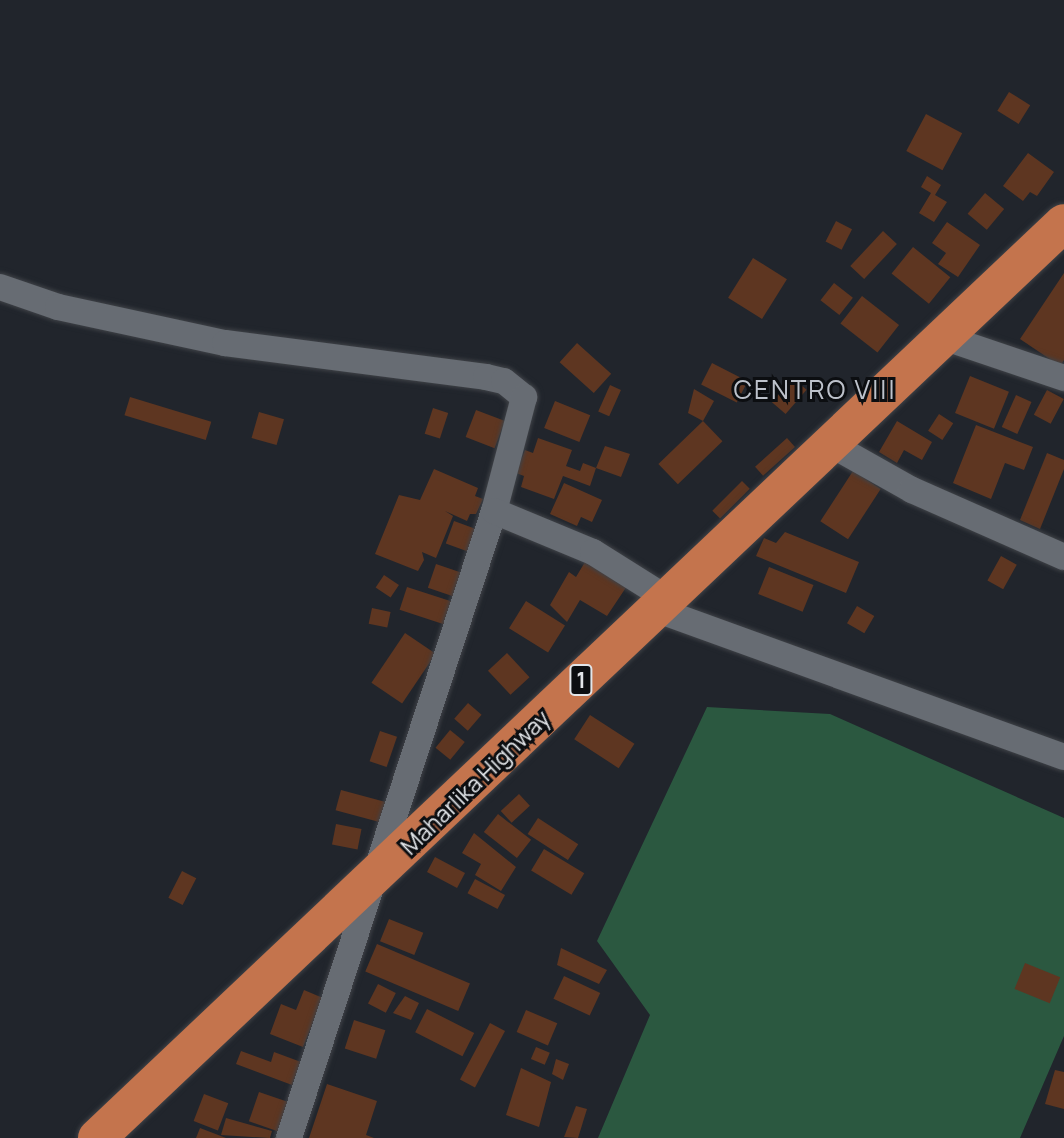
<!DOCTYPE html>
<html>
<head>
<meta charset="utf-8">
<style>
  body { margin:0 }
  #map { position:relative; width:1064px; height:1138px; overflow:hidden; background:#21252c; font-family:Manrope,sans-serif }
  div>[style] { position:absolute }
  [style*='--x'] { left:calc(var(--x)*1px); top:calc(var(--y)*1px); width:calc(var(--w)*1px); rotate:calc(var(--a)*1deg) }
  .green>* { inset:0; background:#2b5840 }
  .building>* { inset:0; background:#5e3621; transform-origin:0 0 }
  .roads { filter:drop-shadow(0 0 2px #3f4247) drop-shadow(0 0 2px #3f4247) }
  .minor>* { height:26px; margin:-13px; padding:0 13px; transform-origin:13px; border-radius:13px; background:#676c73 }
  .highway>* { height:38px; margin:-19px; padding:0 19px; transform-origin:19px; border-radius:19px; background:#c4744d }
  span { translate:-50% -50%; white-space:nowrap; text-align:center; line-height:1.15; -webkit-text-stroke:6px #0c0e11; paint-order:stroke }
  .shield-label span { padding:2px 5px; background:#0c0e11; border:2px solid; border-radius:5px; -webkit-text-stroke-width:0 }
  .shield-label { font-size:21px; color:#e2e5e9; font-weight:700 }
  .street-label { font-size:23px; color:#e2e5e9 }
  .quarter-label { font-size:26px; color:#bdc2cb; letter-spacing:2px }
</style>
</head>
<body>
<div id="map">
  <div class="green">
    <div style="clip-path:polygon(707px 707px,830px 714px,1064px 818px,1064px 1036px,1020px 1138px,598px 1138px,650px 1015px,597px 941px)"></div>
  </div>
  <div class="building">
    <div style="left:1009px;top:92px;width:25px;height:22px;rotate:32deg"></div>
    <div style="left:926px;top:114px;width:41px;height:42px;rotate:28deg"></div>
    <div style="clip-path:polygon(1028px 153px,1054px 172px,1037px 196px,1030px 192px,1023px 201px,1003px 186px)"></div>
    <div style="clip-path:polygon(927px 176px,941px 185px,935px 195px,947px 202px,934px 222px,919px 213px,931px 193px,921px 187px)"></div>
    <div style="left:985px;top:193px;width:25px;height:27px;rotate:40deg"></div>
    <div style="left:836px;top:221px;width:18px;height:23px;rotate:27deg"></div>
    <div style="clip-path:polygon(947px 222px,980px 245px,958px 277px,938px 264px,946px 253px,932px 243px)"></div>
    <div style="left:883px;top:231px;width:19px;height:48px;rotate:43deg"></div>
    <div style="left:913px;top:247px;width:48px;height:34px;rotate:39deg"></div>
    <div style="left:753px;top:258px;width:40px;height:47px;rotate:32deg"></div>
    <div style="clip-path:polygon(1064px 273px,1064px 360px,1060px 366px,1020px 339px)"></div>
    <div style="left:834px;top:283px;width:24px;height:22px;rotate:38deg"></div>
    <div style="left:862px;top:296px;width:47px;height:35px;rotate:38deg"></div>
    <div style="left:577px;top:343px;width:46px;height:26px;rotate:42deg"></div>
    <div style="left:712px;top:363px;width:40px;height:24px;rotate:27deg"></div>
    <div style="left:970px;top:376px;width:42px;height:40px;rotate:22deg"></div>
    <div style="left:793px;top:378px;width:18px;height:32px;rotate:41deg"></div>
    <div style="left:610px;top:385px;width:12px;height:29px;rotate:24deg"></div>
    <div style="clip-path:polygon(694px 389px,714px 401px,703px 421px,688px 413px)"></div>
    <div style="left:1047px;top:390px;width:19px;height:28px;rotate:28deg"></div>
    <div style="left:1016px;top:395px;width:17px;height:35px;rotate:24deg"></div>
    <div style="left:130px;top:397px;width:85px;height:19px;rotate:17deg"></div>
    <div style="left:555px;top:401px;width:38px;height:29px;rotate:22deg"></div>
    <div style="left:433px;top:408px;width:16px;height:27px;rotate:18deg"></div>
    <div style="left:476px;top:410px;width:31px;height:29px;rotate:21deg"></div>
    <div style="left:259px;top:412px;width:26px;height:27px;rotate:16deg"></div>
    <div style="left:939px;top:414px;width:17px;height:20px;rotate:33deg"></div>
    <div style="left:703px;top:421px;width:28px;height:62px;rotate:46deg"></div>
    <div style="clip-path:polygon(897px 421px,932px 442px,922px 460px,904px 450px,897px 463px,879px 452px)"></div>
    <div style="clip-path:polygon(976px 425px,1033px 447px,1024px 470px,1005px 463px,991px 499px,953px 483px)"></div>
    <div style="clip-path:polygon(538px 438px,572px 450px,566px 466px,580px 471px,583px 463px,596px 468px,605px 446px,630px 454px,621px 477px,596px 468px,590px 486px,563px 476px,554px 499px,521px 487px,524px 476px,516px 473px,525px 450px,533px 453px)"></div>
    <div style="left:787px;top:438px;width:12px;height:43px;rotate:48deg"></div>
    <div style="clip-path:polygon(1047px 453px,1064px 460px,1064px 469px,1040px 529px,1020px 520px)"></div>
    <div style="clip-path:polygon(434px 469px,478px 488px,475px 496px,483px 499px,476px 514px,470px 514px,467px 521px,445px 511px,453px 516px,436px 558px,422px 552px,424px 560px,418px 571px,375px 554px,399px 495px,420px 500px)"></div>
    <div style="left:853px;top:471px;width:33px;height:60px;rotate:33deg"></div>
    <div style="left:742px;top:481px;width:11px;height:42px;rotate:45deg"></div>
    <div style="clip-path:polygon(564px 483px,602px 500px,592px 522px,581px 517px,577px 526px,550px 514px)"></div>
    <div style="left:454px;top:521px;width:27px;height:24px;rotate:20deg"></div>
    <div style="clip-path:polygon(785px 532px,859px 562px,846px 593px,756px 556px,764px 538px,776px 543px)"></div>
    <div style="left:1001px;top:556px;width:18px;height:28px;rotate:29deg"></div>
    <div style="clip-path:polygon(588px 557px,629px 583px,607px 616px,580px 600px,567px 622px,550px 605px,569px 572px,576px 577px)"></div>
    <div style="left:436px;top:564px;width:28px;height:25px;rotate:19deg"></div>
    <div style="left:769px;top:567px;width:48px;height:29px;rotate:22deg"></div>
    <div style="left:384px;top:575px;width:18px;height:15px;rotate:34deg"></div>
    <div style="left:407px;top:587px;width:52px;height:24px;rotate:18deg"></div>
    <div style="left:526px;top:601px;width:46px;height:32px;rotate:32deg"></div>
    <div style="left:857px;top:606px;width:20px;height:20px;rotate:30deg"></div>
    <div style="left:372px;top:608px;width:19px;height:16px;rotate:12deg"></div>
    <div style="left:405px;top:633px;width:37px;height:60px;rotate:34deg"></div>
    <div style="left:507px;top:653px;width:33px;height:26px;rotate:47deg"></div>
    <div style="left:468px;top:703px;width:18px;height:21px;rotate:41deg"></div>
    <div style="left:590px;top:715px;width:53px;height:29px;rotate:33deg"></div>
    <div style="left:450px;top:730px;width:19px;height:23px;rotate:39deg"></div>
    <div style="left:380px;top:731px;width:18px;height:32px;rotate:19deg"></div>
    <div style="left:341px;top:790px;width:50px;height:21px;rotate:15deg"></div>
    <div style="left:519px;top:794px;width:16px;height:25px;rotate:47deg"></div>
    <div style="left:498px;top:814px;width:42px;height:23px;rotate:38deg"></div>
    <div style="left:538px;top:818px;width:48px;height:19px;rotate:33deg"></div>
    <div style="left:336px;top:824px;width:26px;height:21px;rotate:11deg"></div>
    <div style="clip-path:polygon(474px 833px,516px 867px,501px 891px,475px 875px,481px 864px,462px 853px)"></div>
    <div style="left:544px;top:849px;width:47px;height:25px;rotate:31deg"></div>
    <div style="left:435px;top:857px;width:34px;height:17px;rotate:28deg"></div>
    <div style="left:182px;top:871px;width:16px;height:30px;rotate:27deg"></div>
    <div style="left:475px;top:879px;width:34px;height:16px;rotate:28deg"></div>
    <div style="left:389px;top:919px;width:37px;height:24px;rotate:22deg"></div>
    <div style="left:377px;top:944px;width:101px;height:30px;rotate:23deg"></div>
    <div style="clip-path:polygon(561px 948px,607px 970px,599px 984px,557px 965px)"></div>
    <div style="left:1025px;top:963px;width:38px;height:28px;rotate:22deg"></div>
    <div style="left:564px;top:976px;width:40px;height:25px;rotate:25deg"></div>
    <div style="left:378px;top:984px;width:20px;height:22px;rotate:27deg"></div>
    <div style="clip-path:polygon(304px 990px,323px 998px,303px 1047px,270px 1034px,281px 1004px,296px 1010px)"></div>
    <div style="clip-path:polygon(405px 996px,419px 1003px,411px 1020px,393px 1013px)"></div>
    <div style="left:427px;top:1009px;width:53px;height:26px;rotate:27deg"></div>
    <div style="left:526px;top:1010px;width:34px;height:24px;rotate:23deg"></div>
    <div style="left:354px;top:1020px;width:33px;height:30px;rotate:18deg"></div>
    <div style="left:490px;top:1023px;width:17px;height:64px;rotate:28deg"></div>
    <div style="left:536px;top:1047px;width:15px;height:13px;rotate:23deg"></div>
    <div style="clip-path:polygon(241px 1051px,271px 1062px,274px 1052px,301px 1062px,292px 1085px,236px 1064px)"></div>
    <div style="clip-path:polygon(556px 1059px,569px 1064px,563px 1080px,552px 1074px)"></div>
    <div style="clip-path:polygon(521px 1068px,551px 1082px,539px 1127px,506px 1115px)"></div>
    <div style="clip-path:polygon(1055px 1070px,1064px 1072px,1064px 1109px,1045px 1104px)"></div>
    <div style="clip-path:polygon(327px 1084px,377px 1101px,366px 1135px,374px 1138px,309px 1138px)"></div>
    <div style="left:259px;top:1092px;width:34px;height:31px;rotate:19deg"></div>
    <div style="left:204px;top:1094px;width:26px;height:29px;rotate:21deg"></div>
    <div style="clip-path:polygon(576px 1106px,587px 1109px,578px 1138px,564px 1137px)"></div>
    <div style="clip-path:polygon(226px 1118px,272px 1131px,270px 1138px,221px 1135px)"></div>
    <div style="clip-path:polygon(200px 1128px,226px 1138px,196px 1138px)"></div>
  </div>
  <div class="roads">
    <div class="minor">
      <div style="--x:0;--y:287;--w:61;--a:19"></div>
      <div style="--x:58;--y:307;--w:171;--a:12.2"></div>
      <div style="--x:225;--y:343;--w:263;--a:7.4"></div>
      <div style="--x:486;--y:377;--w:18;--a:13"></div>
      <div style="--x:504;--y:381;--w:26;--a:39"></div>
      <div style="--x:524;--y:397;--w:118;--a:104.7"></div>
      <div style="--x:494;--y:511;--w:660;--a:108.11"></div>
      <div style="--x:943;--y:337;--w:128;--a:18.7"></div>
      <div style="--x:832;--y:445;--w:92;--a:29.4"></div>
      <div style="--x:912;--y:490;--w:166;--a:23.8"></div>
      <div style="--x:494;--y:511;--w:107;--a:22.5"></div>
      <div style="--x:593;--y:552;--w:86;--a:32.2"></div>
      <div style="--x:655;--y:609;--w:435;--a:19.9"></div>
    </div>
    <div class="highway">
      <div style="--x:97;--y:1138;--w:1331;--a:-43.42"></div>
    </div>
  </div>
  <div class="shield-label">
    <span style="left:581px;top:680px">1</span>
  </div>
  <div class="street-label">
    <span style="left:475px;top:782px;rotate:-44deg">Maharlika Highway</span>
  </div>
  <div class="quarter-label">
    <span style="left:815px;top:390px">CENTRO VIII</span>
  </div>
</div>
</body>
</html>
